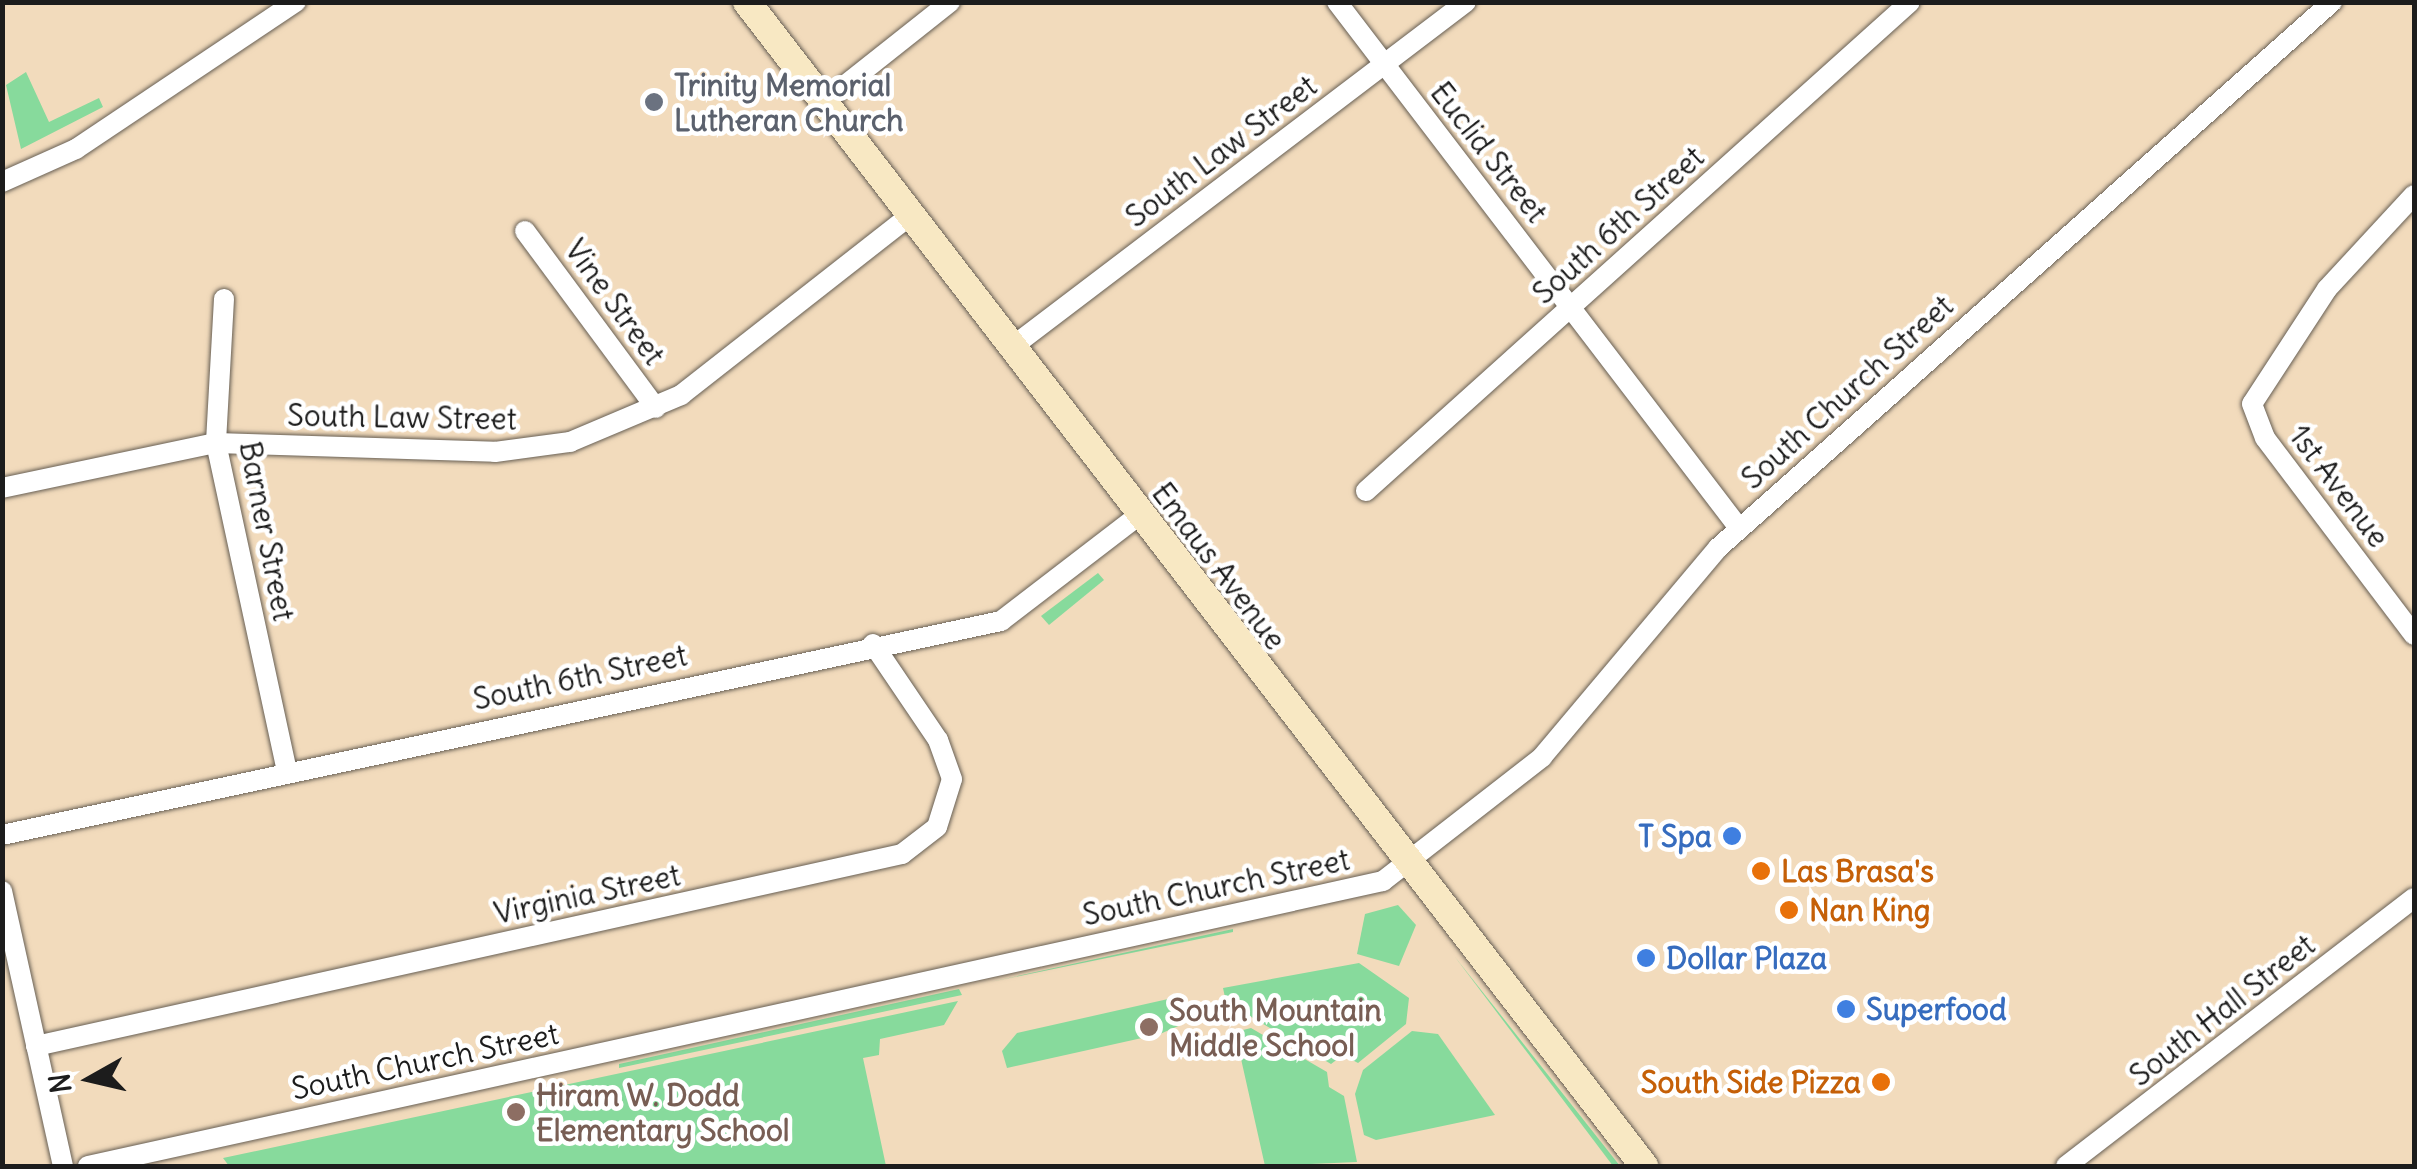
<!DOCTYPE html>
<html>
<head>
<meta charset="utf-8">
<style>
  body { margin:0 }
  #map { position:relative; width:2417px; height:1169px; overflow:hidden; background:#f2dbbc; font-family:Delius,sans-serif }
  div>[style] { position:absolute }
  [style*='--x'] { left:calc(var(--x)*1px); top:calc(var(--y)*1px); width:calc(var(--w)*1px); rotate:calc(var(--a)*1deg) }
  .green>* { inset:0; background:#87da9c }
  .roads { filter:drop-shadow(0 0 2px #675f54) drop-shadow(0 0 2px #675f54) }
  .minor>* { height:20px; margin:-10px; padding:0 10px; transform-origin:10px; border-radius:10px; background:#fff }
  .secondary>* { height:28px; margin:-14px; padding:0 14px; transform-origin:14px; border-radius:14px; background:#f8e8c3 }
  .dots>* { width:28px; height:28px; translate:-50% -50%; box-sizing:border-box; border:5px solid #fff; border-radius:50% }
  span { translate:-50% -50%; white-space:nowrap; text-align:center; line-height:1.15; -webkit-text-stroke:9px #fff; paint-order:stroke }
  .worship-label { font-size:30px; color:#5b616d; font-weight:700 }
  .left { translate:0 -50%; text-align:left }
  .street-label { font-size:30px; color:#1c1c1c }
  .shop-label { font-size:30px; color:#366cbe; font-weight:700 }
  .right { translate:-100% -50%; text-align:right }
  .food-label { font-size:30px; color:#c56008; font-weight:700 }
  .education-label { font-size:30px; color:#785e54; font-weight:700 }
  .frame { position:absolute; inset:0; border:5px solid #1c1c1c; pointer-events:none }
  .north { position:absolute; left:40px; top:1029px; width:100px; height:100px; -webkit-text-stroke:8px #fff; paint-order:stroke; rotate:262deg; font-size:28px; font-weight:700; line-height:40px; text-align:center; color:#1c1c1c }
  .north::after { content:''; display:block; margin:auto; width:35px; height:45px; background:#1c1c1c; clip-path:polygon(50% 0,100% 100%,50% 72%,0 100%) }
</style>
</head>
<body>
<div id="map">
  <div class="green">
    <div style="clip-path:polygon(26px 72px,49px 122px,99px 98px,103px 107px,21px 149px,6px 85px)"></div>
    <div style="clip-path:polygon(1098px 573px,1104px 580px,1049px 625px,1041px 616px)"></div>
    <div style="clip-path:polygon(1398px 905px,1416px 925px,1399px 966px,1357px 954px,1365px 914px)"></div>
    <div style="clip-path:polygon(1233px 929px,1233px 932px,990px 982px)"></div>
    <div style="clip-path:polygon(1455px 957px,1620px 1166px,1613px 1166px)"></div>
    <div style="clip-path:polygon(1359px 963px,1409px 998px,1406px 1024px,1358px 1063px,1343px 1055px,1331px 1064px,1226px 1002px,1223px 988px)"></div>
    <div style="clip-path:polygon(959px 989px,962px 995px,619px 1068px,619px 1064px)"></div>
    <div style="clip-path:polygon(1177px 997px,1192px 1020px,1160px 1034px,1007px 1068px,1002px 1051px,1017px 1033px)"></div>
    <div style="clip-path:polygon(958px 1001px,944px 1025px,880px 1039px,879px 1055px,863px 1058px,886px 1166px,229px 1166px,223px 1158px)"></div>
    <div style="clip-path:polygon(1251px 1028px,1327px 1072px,1329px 1087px,1344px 1096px,1357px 1162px,1265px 1166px,1235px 1032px)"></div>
    <div style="clip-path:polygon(1412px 1031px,1438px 1034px,1495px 1115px,1376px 1140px,1364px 1135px,1355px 1094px,1363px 1070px)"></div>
  </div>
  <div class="roads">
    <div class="minor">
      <div style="--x:1337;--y:2;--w:662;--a:52.61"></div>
      <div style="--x:824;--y:102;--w:161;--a:-38.4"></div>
      <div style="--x:2;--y:182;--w:81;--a:-24"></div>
      <div style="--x:76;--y:149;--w:265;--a:-33.8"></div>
      <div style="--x:2414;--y:195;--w:128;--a:132.8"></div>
      <div style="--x:2327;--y:289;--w:137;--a:123.1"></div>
      <div style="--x:2252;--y:404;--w:36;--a:69"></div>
      <div style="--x:2265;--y:438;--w:247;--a:52.9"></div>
      <div style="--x:525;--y:231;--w:220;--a:53.5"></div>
      <div style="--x:224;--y:299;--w:144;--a:93.2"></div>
      <div style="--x:216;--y:443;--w:337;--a:77.8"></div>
      <div style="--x:1012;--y:347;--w:570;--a:-37.23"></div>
      <div style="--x:2;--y:488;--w:219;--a:-11.9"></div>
      <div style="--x:216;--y:443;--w:279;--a:1.8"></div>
      <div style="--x:495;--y:452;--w:76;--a:-7.6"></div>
      <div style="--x:570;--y:442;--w:121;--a:-22.9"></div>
      <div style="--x:681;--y:395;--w:293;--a:-38.1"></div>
      <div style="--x:1366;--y:491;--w:731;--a:-41.95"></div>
      <div style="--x:2;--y:835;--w:1022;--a:-12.09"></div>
      <div style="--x:1001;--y:621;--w:174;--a:-37.5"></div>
      <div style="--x:2;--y:891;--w:282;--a:77.5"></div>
      <div style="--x:36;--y:1046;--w:887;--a:-12.5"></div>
      <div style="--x:902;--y:854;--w:44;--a:-37.6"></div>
      <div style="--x:937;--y:827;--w:50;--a:-72.6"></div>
      <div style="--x:952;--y:779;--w:41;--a:-109.7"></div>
      <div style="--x:938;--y:740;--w:116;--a:-124.1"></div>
      <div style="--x:88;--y:1166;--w:1326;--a:-12.41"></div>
      <div style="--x:1383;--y:881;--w:202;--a:-37.9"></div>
      <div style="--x:1542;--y:757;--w:273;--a:-49.9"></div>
      <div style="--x:1718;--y:548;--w:822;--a:-41.65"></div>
      <div style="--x:2066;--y:1166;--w:439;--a:-37.6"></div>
    </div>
    <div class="secondary">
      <div style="--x:747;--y:2;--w:1470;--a:52.38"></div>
    </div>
  </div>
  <div class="dots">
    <div style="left:654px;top:102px;background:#6b7280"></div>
    <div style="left:1732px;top:836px;background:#3f7fe0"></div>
    <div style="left:1761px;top:871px;background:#e8710a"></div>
    <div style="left:1789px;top:910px;background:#e8710a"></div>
    <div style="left:1646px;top:958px;background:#3f7fe0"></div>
    <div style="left:1846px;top:1009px;background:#3f7fe0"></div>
    <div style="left:1149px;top:1027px;background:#8d6e63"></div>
    <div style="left:1881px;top:1082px;background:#e8710a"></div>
    <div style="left:516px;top:1112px;background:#8d6e63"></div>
  </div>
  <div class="worship-label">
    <span class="left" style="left:674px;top:102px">Trinity Memorial<br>Lutheran Church</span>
  </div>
  <div class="street-label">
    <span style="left:1221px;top:151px;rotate:-37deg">South Law Street</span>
    <span style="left:1489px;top:152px;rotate:52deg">Euclid Street</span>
    <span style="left:1618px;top:225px;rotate:-42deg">South 6th Street</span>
    <span style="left:615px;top:302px;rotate:54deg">Vine Street</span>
    <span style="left:1847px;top:392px;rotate:-42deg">South Church Street</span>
    <span style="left:402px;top:417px;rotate:1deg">South Law Street</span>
    <span style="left:2339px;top:486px;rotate:53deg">1st Avenue</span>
    <span style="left:267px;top:531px;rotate:79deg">Barner Street</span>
    <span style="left:1219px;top:566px;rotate:53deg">Emaus Avenue</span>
    <span style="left:580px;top:677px;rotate:-12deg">South 6th Street</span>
    <span style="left:1216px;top:887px;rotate:-12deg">South Church Street</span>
    <span style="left:587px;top:894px;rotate:-12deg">Virginia Street</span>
    <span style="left:2222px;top:1010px;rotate:-38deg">South Hall Street</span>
    <span style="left:425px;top:1061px;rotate:-12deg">South Church Street</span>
  </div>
  <div class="shop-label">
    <span class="right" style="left:1712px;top:836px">T Spa</span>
    <span class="left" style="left:1666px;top:958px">Dollar Plaza</span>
    <span class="left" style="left:1866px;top:1009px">Superfood</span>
  </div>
  <div class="food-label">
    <span class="left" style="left:1781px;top:871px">Las Brasa's</span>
    <span class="left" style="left:1809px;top:910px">Nan King</span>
    <span class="right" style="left:1861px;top:1082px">South Side Pizza</span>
  </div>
  <div class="education-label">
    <span class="left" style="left:1169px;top:1027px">South Mountain<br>Middle School</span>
    <span class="left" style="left:536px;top:1112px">Hiram W. Dodd<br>Elementary School</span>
  </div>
  <div class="frame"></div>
  <div class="north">N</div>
</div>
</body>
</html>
